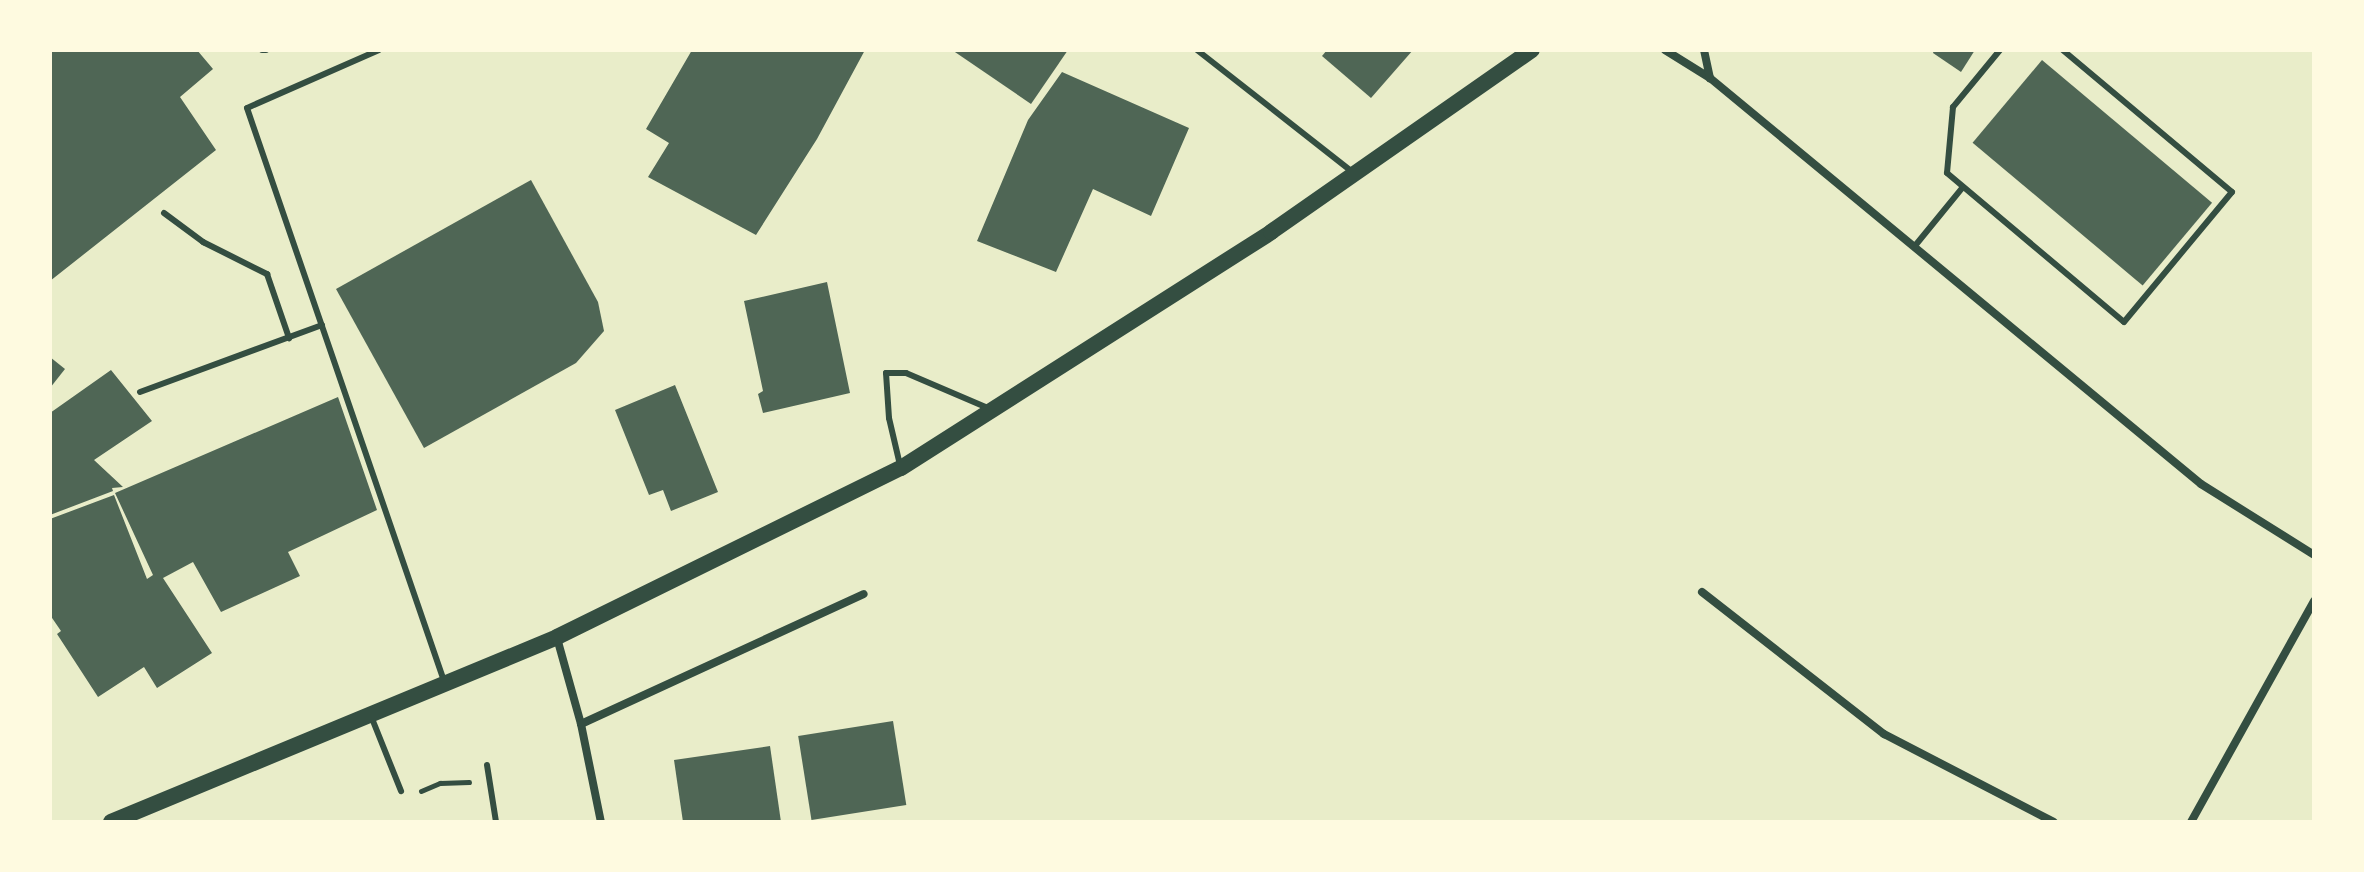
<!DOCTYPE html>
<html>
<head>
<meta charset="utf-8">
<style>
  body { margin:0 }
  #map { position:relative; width:2364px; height:872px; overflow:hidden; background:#e9edc9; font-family:"Space Grotesk",sans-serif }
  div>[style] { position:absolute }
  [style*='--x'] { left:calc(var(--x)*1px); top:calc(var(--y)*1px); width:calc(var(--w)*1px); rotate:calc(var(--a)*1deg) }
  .building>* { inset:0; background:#4f6655; transform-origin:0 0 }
  .path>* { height:5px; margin:-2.5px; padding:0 2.5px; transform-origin:2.5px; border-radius:2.5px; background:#344e41 }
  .service>* { height:6px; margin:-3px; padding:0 3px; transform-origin:3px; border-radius:3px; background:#344e41 }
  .minor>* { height:8px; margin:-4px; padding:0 4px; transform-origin:4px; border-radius:4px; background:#344e41 }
  .secondary>* { height:16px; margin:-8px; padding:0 8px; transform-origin:8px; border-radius:8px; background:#344e41 }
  span { translate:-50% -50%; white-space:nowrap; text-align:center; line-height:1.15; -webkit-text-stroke:7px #fefae0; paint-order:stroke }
  .frame { position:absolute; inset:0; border:52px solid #fefae0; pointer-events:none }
</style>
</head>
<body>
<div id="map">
  <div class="building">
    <div style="clip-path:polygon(50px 50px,197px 50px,213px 69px,180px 97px,216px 150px,50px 281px)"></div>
    <div style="clip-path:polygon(692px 50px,865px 50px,817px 139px,756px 235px,648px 177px,669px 143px,646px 129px)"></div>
    <div style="clip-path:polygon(952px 50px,1068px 50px,1031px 104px)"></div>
    <div style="clip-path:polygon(1327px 50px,1413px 50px,1371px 98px,1322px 56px)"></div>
    <div style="clip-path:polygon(1934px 50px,1975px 50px,1961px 72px,1933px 53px)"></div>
    <div style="left:2042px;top:60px;width:222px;height:108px;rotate:40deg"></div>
    <div style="clip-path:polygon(1062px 72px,1189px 128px,1151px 216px,1093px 189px,1056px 272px,977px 241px,1028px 120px)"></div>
    <div style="clip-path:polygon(531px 180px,598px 302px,604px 331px,576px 363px,424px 448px,336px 289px)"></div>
    <div style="clip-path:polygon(827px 282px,850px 393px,763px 413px,758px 394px,763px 391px,744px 301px)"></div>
    <div style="clip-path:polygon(50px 357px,65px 369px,50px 388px)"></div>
    <div style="clip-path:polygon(111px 370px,152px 421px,94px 460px,123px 487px,112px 488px,113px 491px,50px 515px,50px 413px)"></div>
    <div style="clip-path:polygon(675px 385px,718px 492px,671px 511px,663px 490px,649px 495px,615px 410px)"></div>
    <div style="clip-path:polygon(338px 397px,377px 510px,288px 552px,300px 576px,221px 612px,193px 562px,163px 578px,212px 653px,157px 688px,144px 667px,98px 697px,57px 634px,61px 631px,50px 615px,50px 519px,114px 495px,147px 579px,153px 575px,115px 493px)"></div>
    <div style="left:893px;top:721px;width:85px;height:96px;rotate:81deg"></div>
    <div style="clip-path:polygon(770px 746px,781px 822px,683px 822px,674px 760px)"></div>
  </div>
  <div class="path">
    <div style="--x:421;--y:791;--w:21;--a:-23"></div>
    <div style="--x:440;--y:783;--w:29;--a:-2"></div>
  </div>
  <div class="service">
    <div style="--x:262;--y:50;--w:4;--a:0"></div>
    <div style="--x:379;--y:50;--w:144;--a:156.3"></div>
    <div style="--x:247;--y:108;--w:606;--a:71.03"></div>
    <div style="--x:1197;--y:50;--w:201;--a:38.1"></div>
    <div style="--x:2000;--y:50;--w:74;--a:129.5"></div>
    <div style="--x:1953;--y:107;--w:66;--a:95.2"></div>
    <div style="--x:1947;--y:173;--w:231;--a:40.1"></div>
    <div style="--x:2124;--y:322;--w:169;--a:-50.3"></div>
    <div style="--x:2232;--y:192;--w:221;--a:-140"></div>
    <div style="--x:164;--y:213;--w:49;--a:36.6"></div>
    <div style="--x:203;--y:242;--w:72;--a:26.6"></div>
    <div style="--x:267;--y:274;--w:68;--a:71"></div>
    <div style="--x:1914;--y:247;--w:77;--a:-50.8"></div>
    <div style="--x:140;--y:392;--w:194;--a:-20.2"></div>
    <div style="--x:900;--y:465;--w:48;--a:-103.2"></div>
    <div style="--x:889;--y:418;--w:45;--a:-93.8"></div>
    <div style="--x:886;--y:373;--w:20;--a:0"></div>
    <div style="--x:906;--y:373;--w:91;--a:23.2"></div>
    <div style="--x:371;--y:716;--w:81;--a:68.2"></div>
    <div style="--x:487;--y:765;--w:58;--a:81"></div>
  </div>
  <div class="minor">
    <div style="--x:1665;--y:50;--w:53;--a:31.9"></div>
    <div style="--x:1710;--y:78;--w:637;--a:39.59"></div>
    <div style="--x:2201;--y:484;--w:133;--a:32.1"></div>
    <div style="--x:1704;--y:50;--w:29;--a:78"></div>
    <div style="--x:1702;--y:592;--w:231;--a:38"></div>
    <div style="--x:1884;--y:734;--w:191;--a:27.4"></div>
    <div style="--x:557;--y:638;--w:89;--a:74.4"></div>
    <div style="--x:581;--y:724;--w:100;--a:78.5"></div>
    <div style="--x:581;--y:724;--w:311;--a:-24.7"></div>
    <div style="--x:2191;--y:822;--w:253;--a:-60.9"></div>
  </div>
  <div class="secondary">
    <div style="--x:111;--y:822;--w:483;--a:-22.5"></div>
    <div style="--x:557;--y:637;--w:383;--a:-26.2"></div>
    <div style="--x:901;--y:468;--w:439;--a:-32.5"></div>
    <div style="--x:1271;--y:232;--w:318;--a:-34.9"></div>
  </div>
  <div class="frame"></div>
</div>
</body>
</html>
